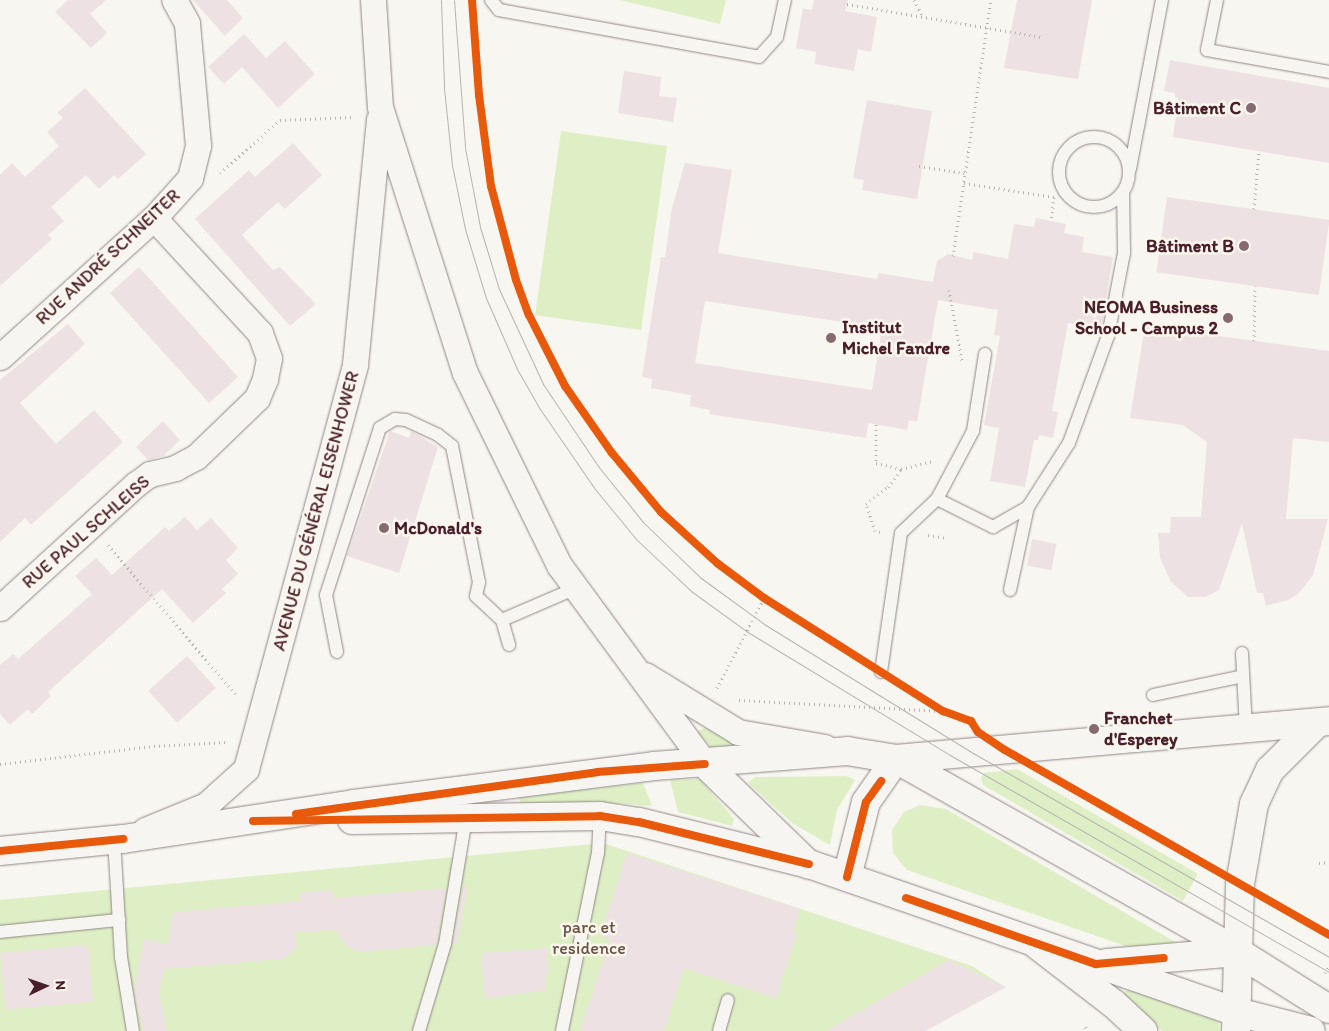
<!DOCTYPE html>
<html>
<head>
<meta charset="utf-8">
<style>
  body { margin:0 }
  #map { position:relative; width:1329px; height:1031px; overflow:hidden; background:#f8f6f0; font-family:Itim,sans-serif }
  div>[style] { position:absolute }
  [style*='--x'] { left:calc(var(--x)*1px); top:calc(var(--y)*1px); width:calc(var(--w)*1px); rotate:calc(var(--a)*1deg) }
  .green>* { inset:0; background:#deefc5; transform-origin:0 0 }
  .building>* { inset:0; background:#ede1e3; transform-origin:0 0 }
  .path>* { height:3px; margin-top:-1.5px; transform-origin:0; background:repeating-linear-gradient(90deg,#b8b3b1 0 1px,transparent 0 5px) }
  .roads { filter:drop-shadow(0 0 1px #918787) drop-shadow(0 0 1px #918787) }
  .service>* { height:12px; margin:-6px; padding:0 6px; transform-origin:6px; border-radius:6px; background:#f6f5f1 }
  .service>.ring { margin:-6px; padding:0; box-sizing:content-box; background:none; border:12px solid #f6f5f1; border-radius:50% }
  .minor>* { height:25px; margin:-12.5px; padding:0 12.5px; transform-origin:12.5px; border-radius:12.5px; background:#f6f5f1 }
  .tertiary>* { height:28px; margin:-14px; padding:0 14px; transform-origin:14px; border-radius:14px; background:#f6f5f1 }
  .secondary>* { height:28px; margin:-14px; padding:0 14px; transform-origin:14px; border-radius:14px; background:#f6f5f1 }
  .tram>* { height:1px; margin:-0.5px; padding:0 0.5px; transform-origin:0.5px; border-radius:0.5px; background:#b8b3b1 }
  .rail>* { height:5.5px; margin-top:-2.75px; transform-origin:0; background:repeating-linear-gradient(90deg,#fbf7ec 0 11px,#b8b3b1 0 22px); box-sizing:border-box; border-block:1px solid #b8b3b1 }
  .cycleway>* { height:8px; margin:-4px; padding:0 4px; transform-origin:4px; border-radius:4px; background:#e8590c }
  .dots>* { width:14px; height:14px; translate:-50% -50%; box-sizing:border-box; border:2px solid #fbf7ec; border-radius:50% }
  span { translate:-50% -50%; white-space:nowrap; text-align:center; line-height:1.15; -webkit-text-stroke:5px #fbf7ec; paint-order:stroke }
  .poi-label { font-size:18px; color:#4a1f2b; font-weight:700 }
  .right { translate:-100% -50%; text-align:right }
  .left { translate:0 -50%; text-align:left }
  .street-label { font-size:18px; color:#4a1f2b }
  .park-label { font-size:18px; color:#6a5248 }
  .north { position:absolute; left:20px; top:961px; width:50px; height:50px; -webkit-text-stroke:4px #fbf7ec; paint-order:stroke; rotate:87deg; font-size:14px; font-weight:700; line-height:20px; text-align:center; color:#4a1f2b }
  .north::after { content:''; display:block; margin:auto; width:18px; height:22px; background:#4a1f2b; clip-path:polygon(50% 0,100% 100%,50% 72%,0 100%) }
</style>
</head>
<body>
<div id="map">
  <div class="green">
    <div style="clip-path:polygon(620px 0,726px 0,720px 24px)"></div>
    <div style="left:561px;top:131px;width:107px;height:186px;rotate:8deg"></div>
    <div style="clip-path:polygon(705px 727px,727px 738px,759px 744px,713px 749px,697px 732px)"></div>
    <div style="clip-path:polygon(1017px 769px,1198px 874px,1183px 901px,983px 785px,981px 778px,984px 773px)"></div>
    <div style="clip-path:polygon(846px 776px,855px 780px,837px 810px,830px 845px,792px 823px,748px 783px,755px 777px)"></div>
    <div style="clip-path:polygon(700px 779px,734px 819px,732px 826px,678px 812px,670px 780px)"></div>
    <div style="clip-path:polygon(643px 783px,652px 806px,613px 803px,525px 810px,518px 797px)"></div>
    <div style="clip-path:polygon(920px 805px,946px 809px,1177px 943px,1131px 948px,907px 870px,893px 853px,892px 830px,904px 812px)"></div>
    <div style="clip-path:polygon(603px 843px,972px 966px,1003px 986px,1002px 989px,925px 1031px,0 1031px,0 900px)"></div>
    <div style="clip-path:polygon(1128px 989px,1218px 1019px,1220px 1031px,1162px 1031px,1125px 998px,1124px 993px)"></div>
  </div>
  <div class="building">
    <div style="clip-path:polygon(68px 0,106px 0,90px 14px,107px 33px,91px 48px,55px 12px)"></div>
    <div style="clip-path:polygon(193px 0,227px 0,243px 18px,225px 36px)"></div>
    <div style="clip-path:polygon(814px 0,848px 0,845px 11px,877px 17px,871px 52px,858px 49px,854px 71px,815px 64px,816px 52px,796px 48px,803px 8px,812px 10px)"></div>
    <div style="clip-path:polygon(1017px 0,1092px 0,1078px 79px,1004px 68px)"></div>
    <div style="clip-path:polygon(244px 34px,266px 58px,285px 41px,315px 74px,278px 108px,242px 67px,224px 84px,208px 67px)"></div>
    <div style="clip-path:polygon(1170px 60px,1329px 88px,1329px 163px,1173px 137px,1178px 98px,1175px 97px,1175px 93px,1164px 91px)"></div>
    <div style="clip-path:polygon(624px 71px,661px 77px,659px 96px,677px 98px,673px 122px,618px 113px)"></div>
    <div style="clip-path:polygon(85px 88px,146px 154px,118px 179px,114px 175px,99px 189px,86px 175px,51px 207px,64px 221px,48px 235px,52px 239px,0 286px,0 175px,12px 163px,25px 177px,59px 146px,47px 132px,63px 118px,57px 113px)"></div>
    <div style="clip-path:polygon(867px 100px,932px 111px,917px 199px,862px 190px,864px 180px,853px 178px)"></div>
    <div style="clip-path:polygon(293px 143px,322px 175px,285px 209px,278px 202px,242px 235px,273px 270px,280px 267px,316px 304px,290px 326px,195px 219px,249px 170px,255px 177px)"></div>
    <div style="clip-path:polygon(evenodd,685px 163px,732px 170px,718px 253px,877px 279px,879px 273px,933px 282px,937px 261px,948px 254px,972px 260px,973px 252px,1008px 259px,1014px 224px,1034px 227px,1036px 218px,1066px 224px,1064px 233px,1084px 237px,1082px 252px,1113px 257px,1101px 329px,1068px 323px,1052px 411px,1058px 412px,1053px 438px,1039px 435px,1038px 440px,1034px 440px,1025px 487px,990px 481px,999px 428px,984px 425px,1000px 336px,994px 335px,998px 310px,938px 300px,917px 422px,909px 420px,907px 430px,868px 423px,866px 438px,709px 414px,710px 410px,690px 406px,691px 395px,651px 388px,652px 379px,642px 377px,661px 257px,665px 257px,672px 208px,685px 163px,705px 301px,882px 328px,872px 390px,695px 363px,705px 301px)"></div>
    <div style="left:1167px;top:197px;width:164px;height:76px;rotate:8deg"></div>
    <div style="left:139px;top:267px;width:148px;height:39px;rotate:48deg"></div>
    <div style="clip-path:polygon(68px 324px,85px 344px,20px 403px,56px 444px,94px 410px,123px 442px,31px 525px,25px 518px,0 542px,0 380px)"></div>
    <div style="clip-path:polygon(1145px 326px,1329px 351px,1329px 442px,1293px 438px,1286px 519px,1328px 519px,1313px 575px,1299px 593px,1288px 600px,1266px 606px,1263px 593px,1257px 593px,1242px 523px,1219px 590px,1205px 597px,1188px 597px,1171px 582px,1160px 558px,1158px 533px,1170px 533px,1171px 517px,1201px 517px,1207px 442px,1183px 425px,1130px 418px)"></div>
    <div style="clip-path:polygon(163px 421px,180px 440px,163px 456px,148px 460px,136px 447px)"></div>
    <div style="clip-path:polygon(390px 431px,409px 438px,411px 431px,438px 447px,399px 573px,347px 556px)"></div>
    <div style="clip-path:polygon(185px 517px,197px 530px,211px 518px,238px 548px,226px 560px,238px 574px,222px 589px,226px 593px,193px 623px,162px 589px,48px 692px,51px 696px,32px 714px,28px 709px,10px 725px,0 714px,0 665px,13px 654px,18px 659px,92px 594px,75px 576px,96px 558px,112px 575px,165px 527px,169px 531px)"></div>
    <div style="left:1032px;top:539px;width:25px;height:27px;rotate:11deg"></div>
    <div style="left:187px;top:656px;width:43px;height:52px;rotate:48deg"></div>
    <div style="clip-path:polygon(627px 853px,800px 909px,793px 932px,797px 934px,776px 998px,684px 968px,664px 1031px,580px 1031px,610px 940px,600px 936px)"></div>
    <div style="clip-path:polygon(468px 886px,457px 943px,453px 944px,463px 887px)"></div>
    <div style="clip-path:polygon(446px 888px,436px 945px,358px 952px,345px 944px,336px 930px,295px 932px,297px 948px,282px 959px,164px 969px,159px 994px,167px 1031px,143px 1031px,134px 990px,144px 939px,168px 944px,173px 912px,299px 901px,299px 893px,332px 890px,333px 898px)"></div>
    <div style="left:88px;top:945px;width:57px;height:88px;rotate:85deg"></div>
    <div style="clip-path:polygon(547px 948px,549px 974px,545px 974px,546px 990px,485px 999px,481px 953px)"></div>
    <div style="clip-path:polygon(949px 960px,1006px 987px,925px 1031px,826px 1031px)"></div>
  </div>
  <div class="path">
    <div style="--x:914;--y:0;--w:17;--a:62"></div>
    <div style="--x:847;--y:4;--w:198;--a:9.6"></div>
    <div style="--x:919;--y:166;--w:47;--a:8.7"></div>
    <div style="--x:220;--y:173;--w:80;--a:-41.5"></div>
    <div style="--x:280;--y:120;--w:73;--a:-2.4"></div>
    <div style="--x:964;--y:183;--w:91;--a:8.8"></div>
    <div style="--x:1054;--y:197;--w:24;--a:97"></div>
    <div style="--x:1254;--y:209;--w:58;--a:-85.1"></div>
    <div style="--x:953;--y:256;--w:259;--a:-81.6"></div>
    <div style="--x:949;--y:290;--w:72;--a:79.6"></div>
    <div style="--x:1254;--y:341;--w:55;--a:-89"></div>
    <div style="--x:876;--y:424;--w:39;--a:90"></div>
    <div style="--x:876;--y:463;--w:26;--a:13"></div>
    <div style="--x:880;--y:532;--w:5;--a:-169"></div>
    <div style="--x:875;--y:531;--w:28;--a:-108"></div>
    <div style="--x:866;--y:504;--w:28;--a:-38"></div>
    <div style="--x:888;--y:487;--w:22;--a:-54"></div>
    <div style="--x:901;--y:469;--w:33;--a:-14"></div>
    <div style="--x:928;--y:535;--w:20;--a:9"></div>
    <div style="--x:108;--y:545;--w:199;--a:49.5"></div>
    <div style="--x:717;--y:688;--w:102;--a:-62.4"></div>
    <div style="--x:739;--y:700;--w:204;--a:3.1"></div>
    <div style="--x:0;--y:764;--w:155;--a:-6.7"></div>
    <div style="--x:154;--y:746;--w:72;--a:-3.2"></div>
    <div style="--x:1319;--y:863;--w:10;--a:-6"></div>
    <div style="--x:1325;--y:973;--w:8;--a:-60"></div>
  </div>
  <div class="roads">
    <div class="service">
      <div style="--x:491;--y:0;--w:13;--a:51"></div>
      <div style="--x:499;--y:10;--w:264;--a:10.2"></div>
      <div style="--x:759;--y:57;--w:27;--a:-48"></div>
      <div style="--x:777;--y:37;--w:38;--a:-78"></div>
      <div style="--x:1217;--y:0;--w:51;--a:101.3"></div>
      <div style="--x:1207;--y:50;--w:124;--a:10.2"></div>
      <div class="ring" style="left:1059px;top:137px;width:58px;height:58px"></div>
      <div style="--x:1130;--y:169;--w:172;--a:-79.3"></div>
      <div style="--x:937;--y:499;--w:77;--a:-62.1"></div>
      <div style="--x:973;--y:431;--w:78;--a:-81.1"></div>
      <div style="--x:1010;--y:590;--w:85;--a:-77.8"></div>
      <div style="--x:502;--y:620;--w:78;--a:-23.3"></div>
      <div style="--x:337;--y:652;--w:58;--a:-100.9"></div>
      <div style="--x:326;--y:595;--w:176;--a:-72.1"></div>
      <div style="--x:380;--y:428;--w:17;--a:-31"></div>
      <div style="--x:395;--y:419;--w:11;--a:5"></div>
      <div style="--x:406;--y:420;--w:35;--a:25"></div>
      <div style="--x:438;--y:435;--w:18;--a:38"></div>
      <div style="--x:452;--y:446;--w:139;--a:78.8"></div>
      <div style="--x:479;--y:582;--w:14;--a:102"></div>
      <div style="--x:476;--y:596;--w:35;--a:43"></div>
      <div style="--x:502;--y:620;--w:26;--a:74"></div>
      <div style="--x:1242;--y:653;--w:76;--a:87"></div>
      <div style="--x:881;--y:672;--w:140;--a:-81.8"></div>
      <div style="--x:901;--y:533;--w:50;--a:-43.4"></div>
      <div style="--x:937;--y:499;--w:63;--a:26.6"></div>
      <div style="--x:993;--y:527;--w:40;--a:-29.7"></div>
      <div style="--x:1028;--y:507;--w:76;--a:-57.4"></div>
      <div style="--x:1069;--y:443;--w:114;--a:-70"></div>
      <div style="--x:1108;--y:336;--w:85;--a:-79.1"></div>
      <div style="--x:1124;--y:253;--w:61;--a:-90.9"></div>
      <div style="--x:1153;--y:695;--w:92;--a:-11.9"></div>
      <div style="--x:114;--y:839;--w:118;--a:86.6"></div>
      <div style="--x:121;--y:957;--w:75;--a:80.8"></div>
      <div style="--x:0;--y:932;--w:120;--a:-5.8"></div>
      <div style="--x:419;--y:1031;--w:91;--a:-73.4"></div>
      <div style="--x:445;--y:944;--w:128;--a:-80.5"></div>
      <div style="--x:562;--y:1031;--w:182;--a:-78.6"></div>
      <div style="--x:598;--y:853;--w:37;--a:-87"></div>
      <div style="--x:719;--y:1031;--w:32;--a:-74"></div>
    </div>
    <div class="minor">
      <div style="--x:373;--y:0;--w:107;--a:86.3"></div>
      <div style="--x:380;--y:107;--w:279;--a:72.3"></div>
      <div style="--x:465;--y:373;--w:214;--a:63.9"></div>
      <div style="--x:559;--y:565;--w:247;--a:53.7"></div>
      <div style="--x:0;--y:357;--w:207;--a:-42.1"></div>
      <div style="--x:154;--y:218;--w:54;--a:-48"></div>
      <div style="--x:190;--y:178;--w:34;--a:-76"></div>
      <div style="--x:198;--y:145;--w:122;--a:-95.2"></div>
      <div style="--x:187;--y:23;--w:26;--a:-119"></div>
      <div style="--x:0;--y:608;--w:184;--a:-42.4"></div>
      <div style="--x:136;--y:484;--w:17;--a:-36"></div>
      <div style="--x:150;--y:474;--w:26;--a:-13"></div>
      <div style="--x:175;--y:468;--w:24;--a:-28"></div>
      <div style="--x:196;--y:457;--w:85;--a:-44"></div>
      <div style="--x:257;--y:398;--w:21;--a:-67"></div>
      <div style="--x:265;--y:379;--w:21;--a:-79"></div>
      <div style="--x:269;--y:358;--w:27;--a:-110"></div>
      <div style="--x:260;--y:333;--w:156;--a:-132.7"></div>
      <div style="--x:645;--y:675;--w:109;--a:31.5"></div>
      <div style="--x:738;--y:732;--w:88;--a:9.8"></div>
      <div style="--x:145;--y:830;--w:66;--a:-22.3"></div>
      <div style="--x:206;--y:805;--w:54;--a:-42"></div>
      <div style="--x:246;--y:769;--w:419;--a:-74.9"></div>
      <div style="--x:355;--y:364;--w:246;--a:-84.4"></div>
    </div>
    <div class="tertiary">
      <div style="--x:1037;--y:945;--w:97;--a:37.5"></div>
      <div style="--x:1114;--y:1004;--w:40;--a:43"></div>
      <div style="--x:1236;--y:1031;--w:79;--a:-88.5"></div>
    </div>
    <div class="secondary">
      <div style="--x:896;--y:759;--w:393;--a:29.4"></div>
      <div style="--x:1238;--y:952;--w:107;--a:32.1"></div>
      <div style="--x:705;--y:764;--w:144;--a:44.2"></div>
      <div style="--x:352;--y:820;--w:248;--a:-0.9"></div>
      <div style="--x:600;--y:816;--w:39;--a:9"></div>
      <div style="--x:639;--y:822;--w:175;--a:13.9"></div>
      <div style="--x:809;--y:864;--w:453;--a:19.1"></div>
      <div style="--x:1237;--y:1012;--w:76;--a:14.4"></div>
      <div style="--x:0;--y:851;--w:124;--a:-5.6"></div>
      <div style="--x:123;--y:839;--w:234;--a:-8.6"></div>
      <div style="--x:354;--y:804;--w:302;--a:-7.2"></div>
      <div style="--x:654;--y:766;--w:194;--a:-4.4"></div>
      <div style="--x:847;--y:751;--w:50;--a:9.3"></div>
      <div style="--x:896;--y:759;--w:435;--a:-5"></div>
      <div style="--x:847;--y:877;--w:77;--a:-75.8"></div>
      <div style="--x:866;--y:802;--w:52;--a:-55.1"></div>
      <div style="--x:1238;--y:952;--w:68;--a:-88.3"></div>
      <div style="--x:1240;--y:884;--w:81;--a:-80.1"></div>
      <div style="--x:1254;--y:804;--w:38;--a:-65"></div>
      <div style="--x:1270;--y:770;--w:64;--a:-45"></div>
      <div style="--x:1107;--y:963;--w:131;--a:-4.8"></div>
    </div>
  </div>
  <div class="tram">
    <div style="--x:441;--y:0;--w:88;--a:88"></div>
    <div style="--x:444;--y:88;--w:77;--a:84.1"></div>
    <div style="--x:452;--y:165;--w:65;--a:78.5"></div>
    <div style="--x:465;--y:229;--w:72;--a:73.1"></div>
    <div style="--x:486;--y:298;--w:77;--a:66.4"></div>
    <div style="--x:517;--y:369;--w:46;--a:60.1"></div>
    <div style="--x:540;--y:409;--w:97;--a:55.5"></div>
    <div style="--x:595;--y:489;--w:65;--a:50.6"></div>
    <div style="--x:636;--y:539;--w:76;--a:43.4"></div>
    <div style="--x:691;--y:591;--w:68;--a:36"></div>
    <div style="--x:746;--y:631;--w:239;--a:31.3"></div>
    <div style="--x:950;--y:755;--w:437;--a:29.8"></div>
    <div style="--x:454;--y:0;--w:148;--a:85.7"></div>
    <div style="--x:465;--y:148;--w:80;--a:79.2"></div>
    <div style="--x:480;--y:227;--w:65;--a:73"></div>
    <div style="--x:499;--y:289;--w:105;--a:65.1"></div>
    <div style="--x:543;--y:384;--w:99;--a:56.1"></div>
    <div style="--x:598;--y:466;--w:72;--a:51.2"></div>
    <div style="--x:643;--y:522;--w:81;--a:44"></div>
    <div style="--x:701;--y:578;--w:78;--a:36.1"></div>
    <div style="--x:764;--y:624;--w:246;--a:31.7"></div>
    <div style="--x:973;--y:753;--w:410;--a:29.8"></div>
  </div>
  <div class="rail">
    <div style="--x:1085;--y:1031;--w:4;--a:-27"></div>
  </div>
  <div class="cycleway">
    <div style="--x:472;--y:0;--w:95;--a:85.8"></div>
    <div style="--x:479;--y:95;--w:92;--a:82.5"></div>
    <div style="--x:491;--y:186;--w:97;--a:75.1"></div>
    <div style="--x:516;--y:280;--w:37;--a:70"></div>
    <div style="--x:529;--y:315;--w:80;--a:63.1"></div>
    <div style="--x:565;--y:386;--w:82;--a:55"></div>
    <div style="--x:612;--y:453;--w:77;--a:50.3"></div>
    <div style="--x:661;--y:512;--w:76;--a:42.3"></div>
    <div style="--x:717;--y:563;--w:59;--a:36.7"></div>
    <div style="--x:764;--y:598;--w:212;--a:32.3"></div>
    <div style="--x:943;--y:711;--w:30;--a:20"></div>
    <div style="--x:971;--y:721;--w:13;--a:58"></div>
    <div style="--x:978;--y:732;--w:32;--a:34"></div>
    <div style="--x:1005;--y:750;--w:373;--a:29.7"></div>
    <div style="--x:296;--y:814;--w:304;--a:-7.9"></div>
    <div style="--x:597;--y:772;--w:108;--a:-4.2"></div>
    <div style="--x:253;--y:821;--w:347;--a:-0.8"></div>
    <div style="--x:600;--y:816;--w:39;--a:9"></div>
    <div style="--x:639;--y:822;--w:175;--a:13.9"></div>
    <div style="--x:0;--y:851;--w:124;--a:-5.6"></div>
    <div style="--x:847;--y:877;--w:77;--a:-75.8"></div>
    <div style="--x:866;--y:802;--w:26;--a:-54"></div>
    <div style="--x:906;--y:898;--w:201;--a:19.2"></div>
    <div style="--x:1096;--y:964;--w:68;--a:-5"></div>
  </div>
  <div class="dots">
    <div style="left:1251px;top:108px;background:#876a70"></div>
    <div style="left:1244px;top:246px;background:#876a70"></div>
    <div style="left:1228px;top:318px;background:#876a70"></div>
    <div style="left:831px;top:338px;background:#876a70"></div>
    <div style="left:384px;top:528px;background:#876a70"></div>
    <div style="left:1094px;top:729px;background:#876a70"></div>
  </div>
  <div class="poi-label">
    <span class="right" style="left:1241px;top:108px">Bâtiment C</span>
    <span class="right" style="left:1234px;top:246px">Bâtiment B</span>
    <span class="right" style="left:1218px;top:318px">NEOMA Business<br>School - Campus 2</span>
    <span class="left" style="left:842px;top:338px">Institut<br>Michel Fandre</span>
    <span class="left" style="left:394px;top:528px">McDonald's</span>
    <span class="left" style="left:1104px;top:729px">Franchet<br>d'Esperey</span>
  </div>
  <div class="street-label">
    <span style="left:108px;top:257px;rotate:-43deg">RUE ANDRÉ SCHNEITER</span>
    <span style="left:316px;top:511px;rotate:-75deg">AVENUE DU GÉNÉRAL EISENHOWER</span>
    <span style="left:86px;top:532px;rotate:-41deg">RUE PAUL SCHLEISS</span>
  </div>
  <div class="park-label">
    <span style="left:589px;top:938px">parc et<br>residence</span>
  </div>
  <div class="north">N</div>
</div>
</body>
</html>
